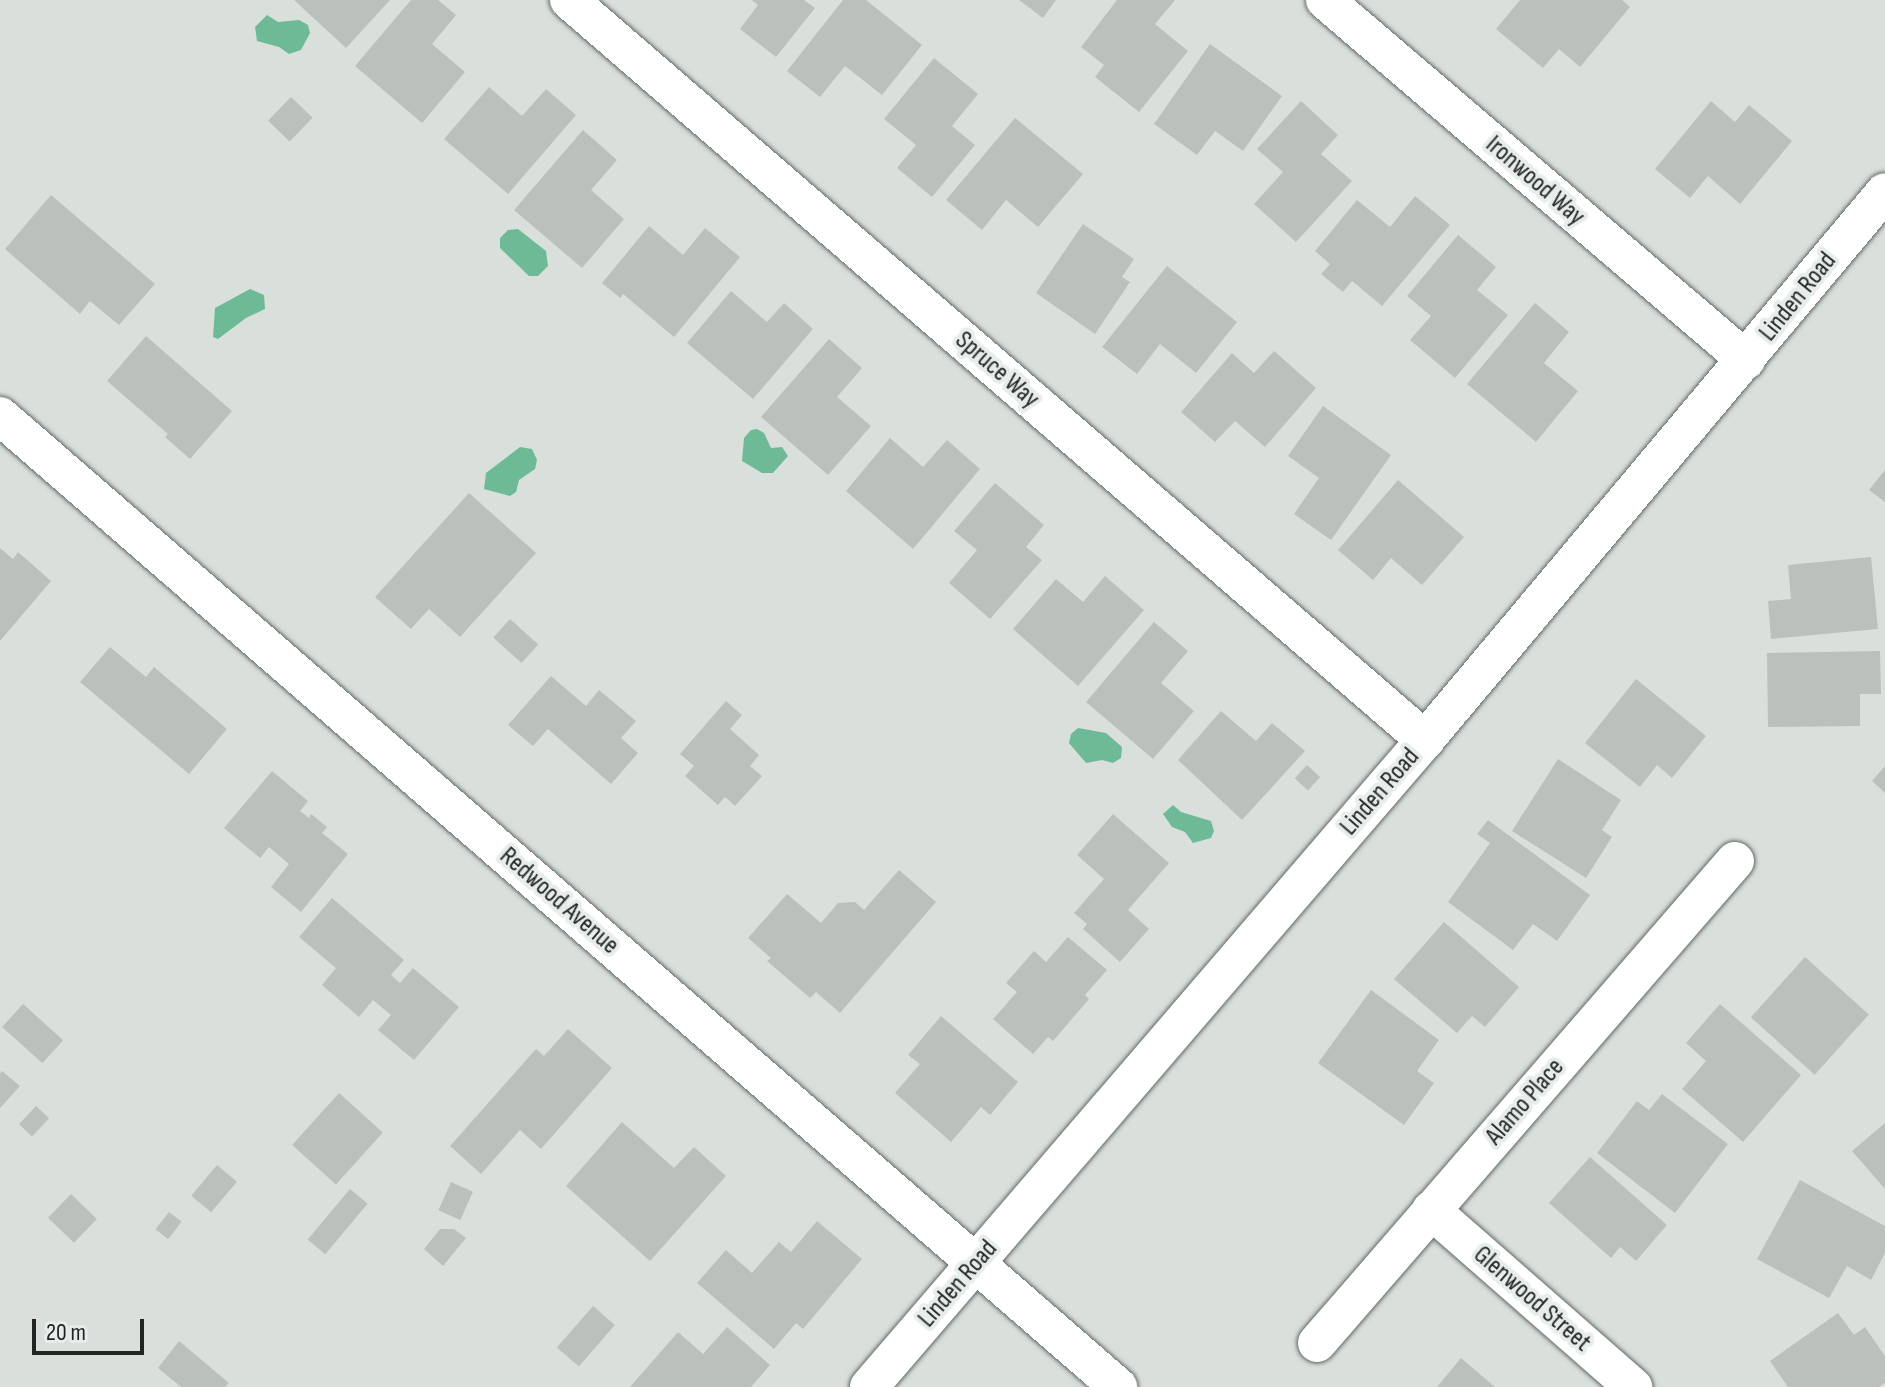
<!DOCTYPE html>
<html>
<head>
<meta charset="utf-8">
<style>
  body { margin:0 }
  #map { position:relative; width:1885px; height:1387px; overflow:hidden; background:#d9e0dc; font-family:"Sofia Sans Condensed",sans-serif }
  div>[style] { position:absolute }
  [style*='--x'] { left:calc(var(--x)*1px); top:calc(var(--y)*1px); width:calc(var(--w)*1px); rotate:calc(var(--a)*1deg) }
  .water>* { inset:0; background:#6eba96 }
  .building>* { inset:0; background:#bac1bd; transform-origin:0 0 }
  .roads { filter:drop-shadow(0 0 2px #636965) drop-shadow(0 0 2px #636965) }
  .minor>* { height:38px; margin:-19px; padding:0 19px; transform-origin:19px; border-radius:19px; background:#fff }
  span { translate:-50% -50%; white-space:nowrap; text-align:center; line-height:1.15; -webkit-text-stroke:8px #e6edea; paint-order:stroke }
  .street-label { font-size:26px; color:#222524 }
  .scale { position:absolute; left:32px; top:1319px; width:112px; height:36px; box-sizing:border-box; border:4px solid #222524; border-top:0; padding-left:10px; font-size:24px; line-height:28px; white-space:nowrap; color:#222524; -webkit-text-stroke:6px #e6edea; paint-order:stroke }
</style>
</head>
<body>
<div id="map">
  <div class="water">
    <div style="clip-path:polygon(267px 15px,278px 22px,299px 20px,308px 25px,310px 33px,301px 50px,289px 54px,279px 47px,257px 41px,255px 27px)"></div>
    <div style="clip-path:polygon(518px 229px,546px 251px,548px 266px,538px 276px,529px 276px,500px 248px,500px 238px,508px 230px)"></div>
    <div style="clip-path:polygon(250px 289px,264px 295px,265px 309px,246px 318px,218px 339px,213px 337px,215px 308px)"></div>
    <div style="clip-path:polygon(757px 429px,764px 433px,771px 448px,782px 447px,788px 456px,773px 473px,762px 473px,742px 461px,744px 438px,751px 430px)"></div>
    <div style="clip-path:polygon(520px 447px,532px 449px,537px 460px,535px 469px,519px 480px,516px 492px,510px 496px,484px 489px,486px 473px)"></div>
    <div style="clip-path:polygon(1078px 728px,1106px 733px,1122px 747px,1121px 758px,1113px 763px,1102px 760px,1086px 763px,1069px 743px,1071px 734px)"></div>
    <div style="clip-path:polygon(1173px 805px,1181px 812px,1211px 821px,1214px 831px,1211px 838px,1193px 843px,1185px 832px,1172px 827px,1163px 814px)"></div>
  </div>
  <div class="building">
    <div style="clip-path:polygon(294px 0,390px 0,346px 48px)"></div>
    <div style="clip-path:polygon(411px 0,438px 0,456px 15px,432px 44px,465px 72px,422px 123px,355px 66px)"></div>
    <div style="clip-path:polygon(752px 0,804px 0,815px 8px,776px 57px,740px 29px,758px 5px)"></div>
    <div style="clip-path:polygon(843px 0,866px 0,922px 45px,882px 95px,845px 66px,820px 97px,787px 71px)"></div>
    <div style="clip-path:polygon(1019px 0,1056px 0,1043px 18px)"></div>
    <div style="clip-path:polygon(1117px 0,1175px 0,1155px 24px,1188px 51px,1139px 112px,1095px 77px,1104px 65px,1081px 47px)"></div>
    <div style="clip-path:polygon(1520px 0,1622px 0,1630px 7px,1580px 67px,1559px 49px,1543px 68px,1496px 29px)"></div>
    <div style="clip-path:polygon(1210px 44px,1282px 96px,1243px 151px,1215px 131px,1197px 155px,1154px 124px)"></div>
    <div style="clip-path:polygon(934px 58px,978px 94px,952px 126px,975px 145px,932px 197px,897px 168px,916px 145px,884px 119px)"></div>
    <div style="clip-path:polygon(489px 87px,522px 116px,546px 89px,576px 115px,508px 194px,444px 139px)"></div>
    <div style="left:291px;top:97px;width:30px;height:33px;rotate:44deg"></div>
    <div style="clip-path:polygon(1301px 101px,1338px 135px,1321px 154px,1352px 181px,1296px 242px,1254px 204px,1283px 172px,1257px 149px)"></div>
    <div style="clip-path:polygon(1711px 101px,1735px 122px,1749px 105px,1792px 141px,1740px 204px,1708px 176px,1690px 198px,1655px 169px)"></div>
    <div style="clip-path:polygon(1015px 118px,1083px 174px,1038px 227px,1006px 200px,982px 230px,946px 200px)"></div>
    <div style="clip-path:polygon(583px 130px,617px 160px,591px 190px,624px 219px,582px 268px,514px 210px)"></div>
    <div style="clip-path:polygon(51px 195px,155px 284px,119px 325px,90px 301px,80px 314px,5px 249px)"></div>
    <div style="clip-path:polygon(1415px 196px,1450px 225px,1382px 306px,1352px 281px,1343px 292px,1321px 274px,1330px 264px,1315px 251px,1357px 200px,1390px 227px)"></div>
    <div style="clip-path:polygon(1083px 224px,1134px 259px,1122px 277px,1130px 282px,1095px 334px,1036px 293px)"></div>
    <div style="clip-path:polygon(649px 226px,683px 255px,705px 228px,740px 257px,674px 337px,623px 294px,620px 298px,602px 283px)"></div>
    <div style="clip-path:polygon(1458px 235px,1496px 267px,1477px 290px,1508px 315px,1455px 378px,1410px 340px,1431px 316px,1407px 296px)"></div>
    <div style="clip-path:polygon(1167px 266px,1237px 322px,1196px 373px,1160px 344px,1137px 374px,1102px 347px)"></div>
    <div style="clip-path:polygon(731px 291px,767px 322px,784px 303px,813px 329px,753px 399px,687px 343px)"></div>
    <div style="clip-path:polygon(1535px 303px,1569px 332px,1544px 363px,1578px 391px,1536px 442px,1467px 384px)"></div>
    <div style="clip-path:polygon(146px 336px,232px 411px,190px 459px,165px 437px,168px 434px,107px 381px)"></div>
    <div style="clip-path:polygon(829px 339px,862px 368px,837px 397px,871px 426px,828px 475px,761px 417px)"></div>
    <div style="clip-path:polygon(1274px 351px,1316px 388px,1265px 447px,1235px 421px,1215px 442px,1181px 412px,1232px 353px,1254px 373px)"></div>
    <div style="clip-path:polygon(1323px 406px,1391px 455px,1331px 540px,1294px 514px,1319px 478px,1288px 456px)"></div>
    <div style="clip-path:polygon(890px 438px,923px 467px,947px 440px,980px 469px,913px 549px,846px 491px)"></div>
    <div style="clip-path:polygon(1885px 470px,1885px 502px,1869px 490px)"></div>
    <div style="clip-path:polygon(1398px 480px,1464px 537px,1422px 585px,1391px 558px,1373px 580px,1338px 550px)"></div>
    <div style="clip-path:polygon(995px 483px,1044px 525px,1026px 547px,1042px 560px,990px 619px,949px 583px,977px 550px,954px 531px)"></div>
    <div style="clip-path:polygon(469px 493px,536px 553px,460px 637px,429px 609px,411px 629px,375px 597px)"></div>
    <div style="clip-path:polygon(0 548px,13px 559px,18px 552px,51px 581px,0 641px)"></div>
    <div style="clip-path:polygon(1871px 557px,1878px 629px,1771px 639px,1768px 601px,1791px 599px,1788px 565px)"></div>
    <div style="clip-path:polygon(1105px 576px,1144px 610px,1078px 686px,1013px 629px,1056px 579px,1083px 602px)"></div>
    <div style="left:510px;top:619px;width:38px;height:25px;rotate:42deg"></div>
    <div style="clip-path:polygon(1154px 622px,1188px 651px,1161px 683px,1194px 711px,1153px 759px,1086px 702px)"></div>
    <div style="clip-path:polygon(110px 647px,146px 677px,154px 667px,227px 729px,189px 774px,80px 682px)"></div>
    <div style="clip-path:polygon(1880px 651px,1881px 694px,1860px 694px,1860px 726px,1768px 727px,1767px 653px)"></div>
    <div style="clip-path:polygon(551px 676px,586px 706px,599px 690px,636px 721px,621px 738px,638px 753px,611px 784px,548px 729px,533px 746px,508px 725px)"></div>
    <div style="clip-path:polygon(1636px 679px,1706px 736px,1672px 778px,1657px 765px,1640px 787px,1585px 743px)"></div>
    <div style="clip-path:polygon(726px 701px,742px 715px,730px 729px,759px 755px,750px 766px,762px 776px,735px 806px,725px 797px,718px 805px,685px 776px,694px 766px,680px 754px)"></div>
    <div style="clip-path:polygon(1221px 711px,1256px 741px,1272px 723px,1305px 751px,1242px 820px,1178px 760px)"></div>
    <div style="clip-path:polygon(1558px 759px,1621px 800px,1602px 830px,1612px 837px,1586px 878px,1512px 831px)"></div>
    <div style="left:1307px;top:765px;width:18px;height:18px;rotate:43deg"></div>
    <div style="clip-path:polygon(1885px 766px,1885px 793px,1872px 781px)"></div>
    <div style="clip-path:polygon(272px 771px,308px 801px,300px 811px,309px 818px,311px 814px,327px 827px,322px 833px,348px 854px,301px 912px,271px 887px,289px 864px,269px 847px,260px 858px,224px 828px)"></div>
    <div style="clip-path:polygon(1113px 814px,1169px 863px,1128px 910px,1149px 929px,1120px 962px,1083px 929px,1087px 924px,1074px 913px,1104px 879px,1077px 855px)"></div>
    <div style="clip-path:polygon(1488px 820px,1590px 895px,1557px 941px,1533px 924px,1513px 950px,1448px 902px,1490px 843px,1477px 834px)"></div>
    <div style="clip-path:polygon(899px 870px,936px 902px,840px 1013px,816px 992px,810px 998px,767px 961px,771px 958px,748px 938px,787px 894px,821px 923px,838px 903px,855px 902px,864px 910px)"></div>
    <div style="clip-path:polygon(332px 898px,404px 960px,391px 975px,400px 983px,413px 968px,459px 1007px,414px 1060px,378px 1030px,391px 1015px,373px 1000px,359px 1017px,322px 985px,336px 968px,299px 937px)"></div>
    <div style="clip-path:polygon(1444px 922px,1519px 987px,1485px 1027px,1472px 1016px,1457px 1033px,1394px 979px)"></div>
    <div style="clip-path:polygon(1068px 937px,1107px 970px,1085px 995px,1089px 999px,1053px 1041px,1048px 1037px,1033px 1054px,993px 1019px,1017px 992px,1006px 983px,1034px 951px,1046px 962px)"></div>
    <div style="left:1805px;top:957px;width:86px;height:81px;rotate:42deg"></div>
    <div style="clip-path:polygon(1371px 990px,1439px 1040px,1417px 1071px,1434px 1083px,1404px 1125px,1318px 1063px)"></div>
    <div style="left:23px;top:1004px;width:54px;height:31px;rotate:42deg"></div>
    <div style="clip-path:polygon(1720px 1004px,1801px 1075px,1743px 1142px,1682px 1089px,1706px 1061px,1686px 1043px)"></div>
    <div style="clip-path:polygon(941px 1016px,1018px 1082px,990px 1115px,981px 1107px,951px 1142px,895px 1093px,920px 1064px,908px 1055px)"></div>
    <div style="clip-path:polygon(568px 1029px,612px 1068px,541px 1149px,520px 1130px,481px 1174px,450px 1146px,536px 1049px,544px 1056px)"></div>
    <div style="clip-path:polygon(2px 1071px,20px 1086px,0 1108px,0 1074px)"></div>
    <div style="left:339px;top:1093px;width:59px;height:70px;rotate:42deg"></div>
    <div style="clip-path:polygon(1662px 1094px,1728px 1144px,1675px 1213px,1597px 1153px,1637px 1101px,1649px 1110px)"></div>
    <div style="left:36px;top:1106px;width:18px;height:25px;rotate:43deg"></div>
    <div style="clip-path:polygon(622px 1122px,674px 1168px,694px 1147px,726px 1176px,650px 1261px,566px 1186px)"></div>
    <div style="clip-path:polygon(1885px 1123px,1885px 1189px,1852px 1151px)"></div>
    <div style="clip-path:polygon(1590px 1157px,1667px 1225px,1636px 1261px,1620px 1247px,1611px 1258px,1549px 1203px)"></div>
    <div style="left:217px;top:1165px;width:26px;height:40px;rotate:40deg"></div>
    <div style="clip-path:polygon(1800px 1180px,1885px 1226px,1885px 1253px,1871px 1280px,1847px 1266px,1829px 1298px,1757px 1259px)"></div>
    <div style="left:451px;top:1182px;width:24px;height:31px;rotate:24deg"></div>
    <div style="left:350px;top:1189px;width:23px;height:66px;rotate:40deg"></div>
    <div style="left:71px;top:1194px;width:36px;height:33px;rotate:44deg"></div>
    <div style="left:169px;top:1212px;width:16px;height:22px;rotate:38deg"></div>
    <div style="clip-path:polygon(817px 1221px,862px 1259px,803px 1329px,796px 1323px,774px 1349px,697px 1283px,726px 1250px,752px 1273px,779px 1242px,791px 1252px)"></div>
    <div style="clip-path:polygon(440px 1229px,454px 1229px,466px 1238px,443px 1266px,424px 1249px)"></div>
    <div style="left:593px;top:1306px;width:29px;height:55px;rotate:41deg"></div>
    <div style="clip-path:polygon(1838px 1313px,1854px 1335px,1865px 1327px,1885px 1356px,1885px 1383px,1879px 1387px,1788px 1387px,1770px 1361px)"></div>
    <div style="clip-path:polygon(727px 1327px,770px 1365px,751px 1387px,630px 1387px,678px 1332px,703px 1354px)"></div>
    <div style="clip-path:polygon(179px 1341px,229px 1383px,225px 1387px,181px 1387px,158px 1368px)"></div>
    <div style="clip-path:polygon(1461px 1358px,1495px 1387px,1437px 1387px)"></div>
  </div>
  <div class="roads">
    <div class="minor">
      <div style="--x:569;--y:0;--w:1132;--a:40.84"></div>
      <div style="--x:1325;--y:0;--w:554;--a:40.53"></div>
      <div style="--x:0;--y:416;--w:1481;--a:40.97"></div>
      <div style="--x:1431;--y:1210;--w:269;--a:41.2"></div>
      <div style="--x:1317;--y:1343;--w:638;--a:-49.07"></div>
      <div style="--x:869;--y:1387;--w:853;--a:-49.33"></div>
      <div style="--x:1425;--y:740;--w:715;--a:-49.99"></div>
    </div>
  </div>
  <div class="street-label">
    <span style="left:1535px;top:181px;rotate:41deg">Ironwood Way</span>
    <span style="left:1798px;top:297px;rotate:-51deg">Linden Road</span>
    <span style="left:997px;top:370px;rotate:41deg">Spruce Way</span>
    <span style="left:1380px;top:792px;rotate:-49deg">Linden Road</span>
    <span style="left:559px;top:901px;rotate:41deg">Redwood Avenue</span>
    <span style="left:1525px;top:1102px;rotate:-49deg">Alamo Place</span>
    <span style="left:958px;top:1284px;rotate:-49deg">Linden Road</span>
    <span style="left:1532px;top:1299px;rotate:41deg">Glenwood Street</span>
  </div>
  <div class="scale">20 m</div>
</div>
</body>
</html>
